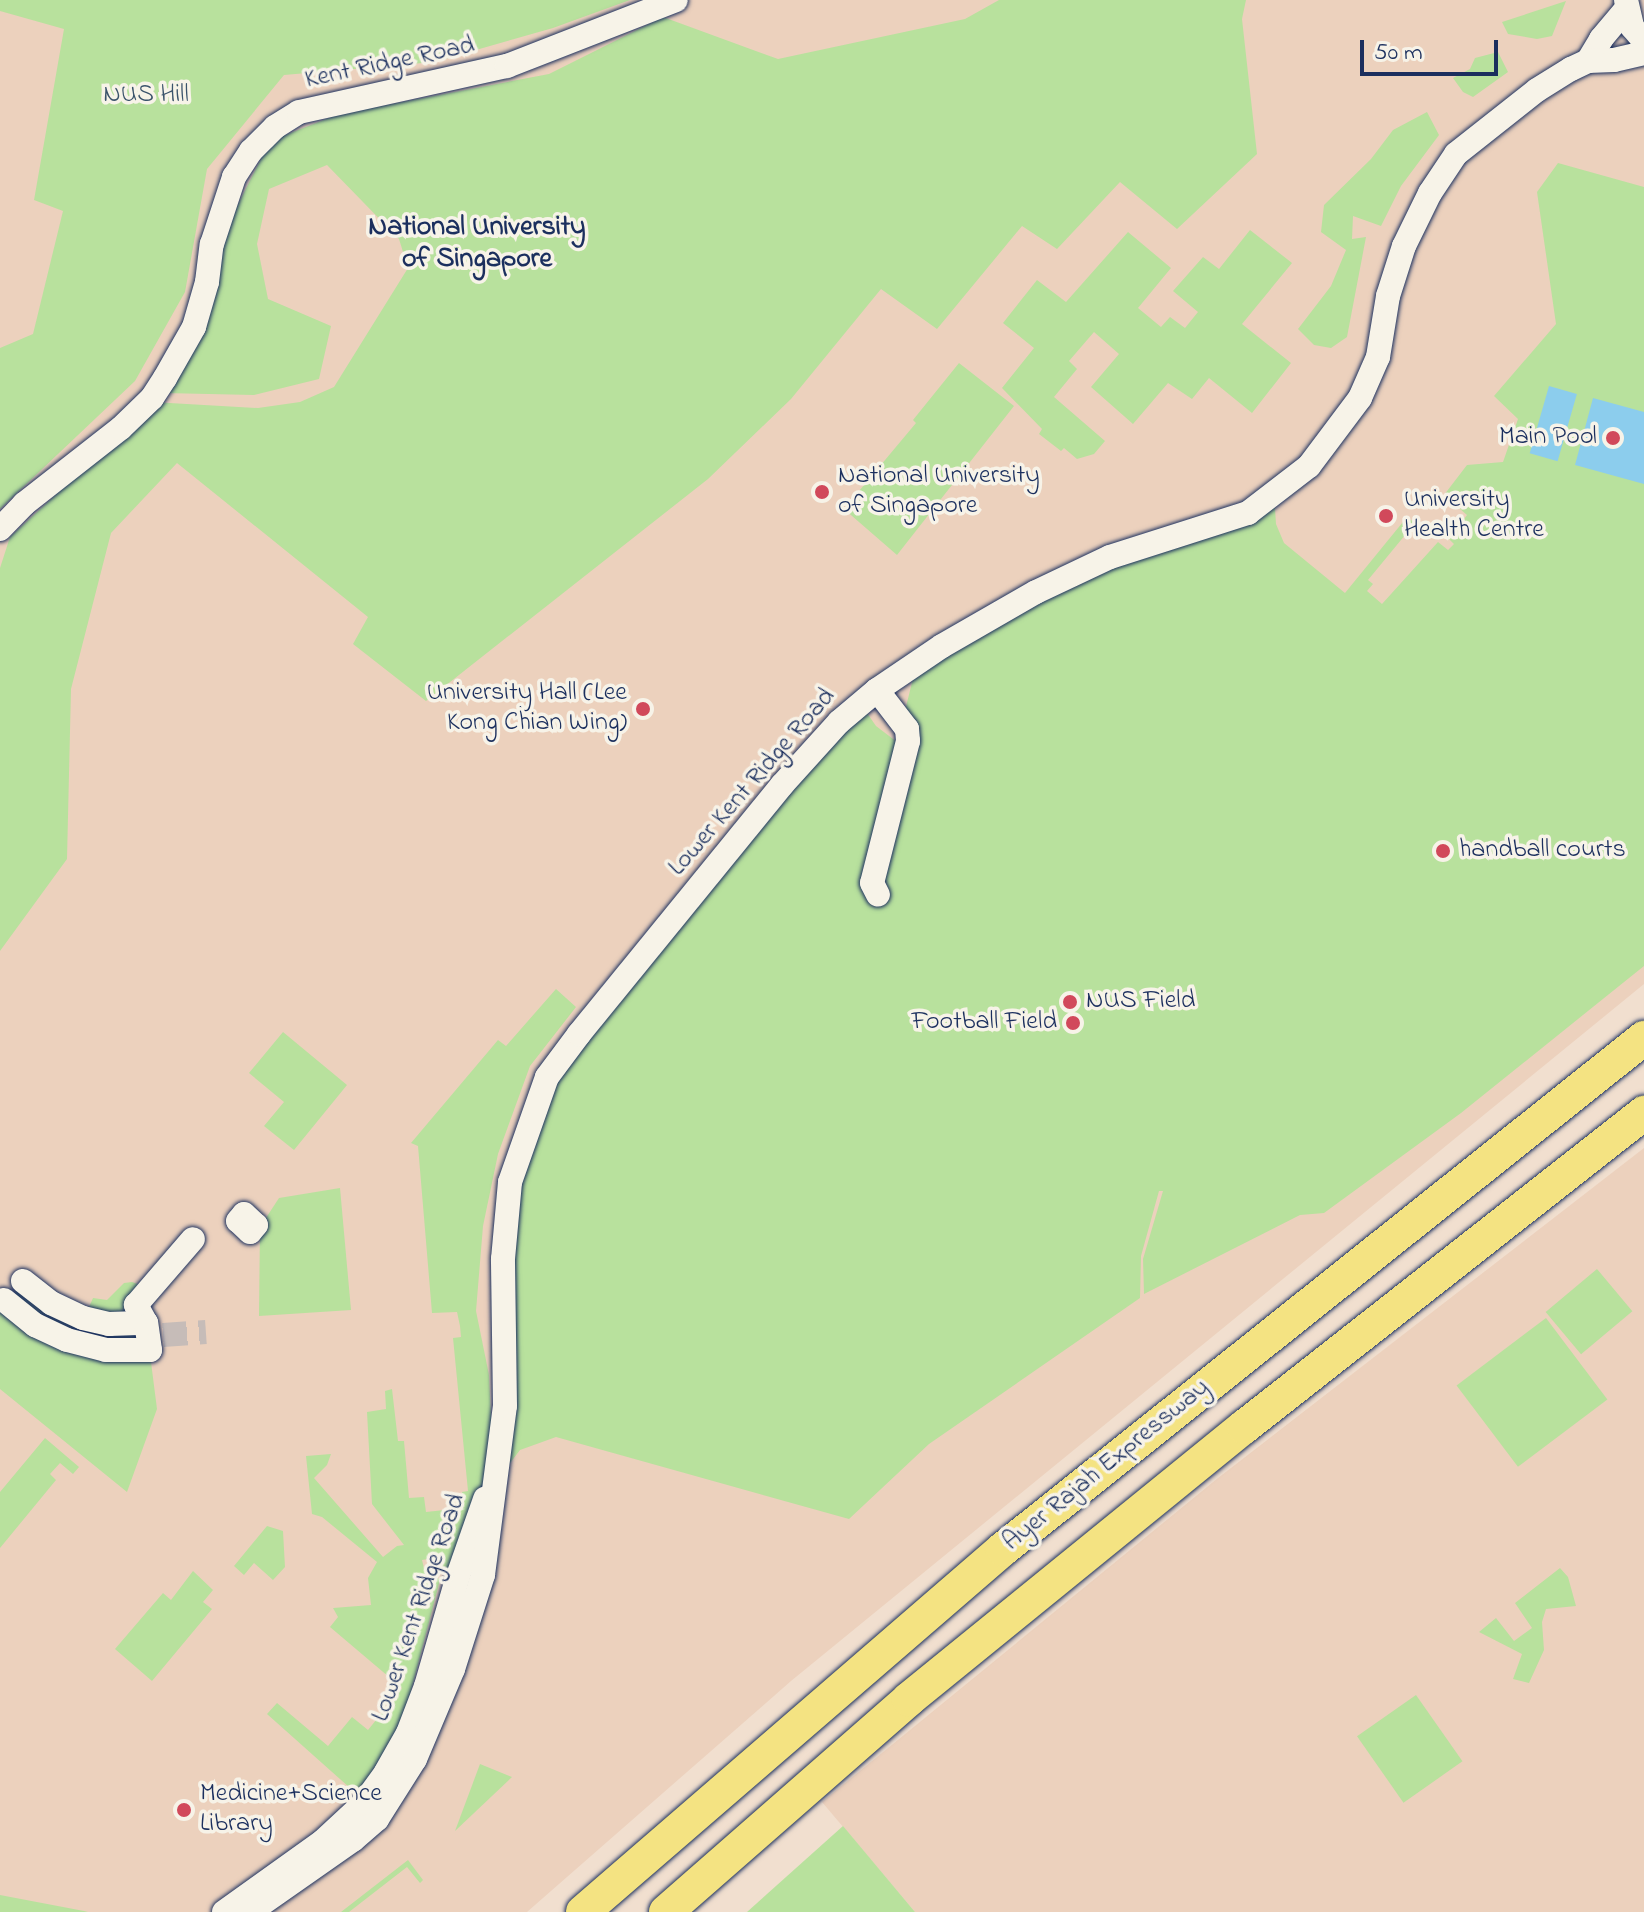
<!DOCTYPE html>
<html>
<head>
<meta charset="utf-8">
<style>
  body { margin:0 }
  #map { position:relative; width:1644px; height:1912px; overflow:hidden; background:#f1dfcf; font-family:"Indie Flower",sans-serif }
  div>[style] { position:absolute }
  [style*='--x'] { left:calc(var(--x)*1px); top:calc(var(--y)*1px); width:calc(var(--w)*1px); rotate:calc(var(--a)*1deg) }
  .built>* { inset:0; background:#ecd1bd }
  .green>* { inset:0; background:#b8e19d; transform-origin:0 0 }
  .water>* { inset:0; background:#8ccded; transform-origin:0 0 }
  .minor-tunnel>* { height:24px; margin-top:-12px; transform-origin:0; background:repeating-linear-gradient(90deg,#c6bcb8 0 24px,transparent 0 36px) }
  .roads { filter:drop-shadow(0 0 2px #1b2f5e) drop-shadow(0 0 2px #1b2f5e) }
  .minor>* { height:24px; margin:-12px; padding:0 12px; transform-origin:12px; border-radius:12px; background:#f7f3e8 }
  .highway>* { height:34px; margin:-17px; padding:0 17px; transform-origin:17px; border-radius:17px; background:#f4e382 }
  .dots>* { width:22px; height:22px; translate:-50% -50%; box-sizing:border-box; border:4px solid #f7f3e8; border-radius:50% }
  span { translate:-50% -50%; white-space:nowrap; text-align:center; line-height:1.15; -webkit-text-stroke:7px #f7f3e8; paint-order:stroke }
  .street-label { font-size:26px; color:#1b2f5e }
  .park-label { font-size:26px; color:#3a536b }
  .poi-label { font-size:26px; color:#1b2f5e }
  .right { translate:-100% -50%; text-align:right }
  .left { translate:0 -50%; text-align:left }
  .neighbourhood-label { font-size:28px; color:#1b2f5e; font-weight:700 }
  .scale { position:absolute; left:1360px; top:40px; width:138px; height:36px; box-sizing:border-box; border:4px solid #1b2f5e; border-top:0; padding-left:10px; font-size:24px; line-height:28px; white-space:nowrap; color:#1b2f5e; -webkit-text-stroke:6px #f7f3e8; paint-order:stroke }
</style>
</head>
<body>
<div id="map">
  <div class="built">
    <div style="clip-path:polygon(0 0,1644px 0,1644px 984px,791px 1681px,527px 1912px,0 1912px)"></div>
    <div style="clip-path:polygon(1644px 1148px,1644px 1912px,915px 1912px,822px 1802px,1218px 1478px)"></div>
  </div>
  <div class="green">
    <div style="clip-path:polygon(0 0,630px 0,553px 28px,434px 62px,284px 75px,207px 169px,185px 292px,135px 381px,0 509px,0 348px,33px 334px,63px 211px,34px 200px,64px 29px,0 11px)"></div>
    <div style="clip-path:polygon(evenodd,999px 0,1246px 0,1242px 19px,1257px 154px,1177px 229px,1120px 182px,1057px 249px,1022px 226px,937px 329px,881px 289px,791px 399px,708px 479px,426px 701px,353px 644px,368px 617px,177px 463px,111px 533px,71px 689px,67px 859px,0 951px,0 568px,10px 537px,140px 417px,189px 351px,217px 246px,270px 141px,339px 114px,549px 74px,663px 17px,778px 59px,965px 19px,999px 0,327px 165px,399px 239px,408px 268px,334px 387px,300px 402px,258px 408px,152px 402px,163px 393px,254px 395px,319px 379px,331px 326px,268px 299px,257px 244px,269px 189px,327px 165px)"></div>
    <div style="clip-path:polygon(1566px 1px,1552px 36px,1537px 39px,1508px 34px,1502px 22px)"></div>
    <div style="clip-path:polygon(1498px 52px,1508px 72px,1473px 97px,1463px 92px,1453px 78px,1470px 69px,1475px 58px)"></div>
    <div style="clip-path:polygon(1427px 112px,1439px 135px,1401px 186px,1381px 226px,1353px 216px,1352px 239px,1366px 237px,1347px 337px,1331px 348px,1314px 345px,1298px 329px,1331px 286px,1346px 250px,1321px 232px,1324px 205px,1371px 159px,1393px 130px)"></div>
    <div style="clip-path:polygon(1558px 163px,1644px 187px,1644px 966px,1461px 1113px,1324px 1213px,1300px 1215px,1144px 1294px,1143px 1259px,1163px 1191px,1159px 1191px,1141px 1256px,1140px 1298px,929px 1444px,849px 1519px,556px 1437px,520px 1450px,495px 1483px,458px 1576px,428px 1559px,422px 1560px,424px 1568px,440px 1580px,411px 1691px,394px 1740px,359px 1796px,267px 1714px,277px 1703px,328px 1746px,352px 1717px,368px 1730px,402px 1688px,330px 1627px,338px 1617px,333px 1608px,371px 1605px,368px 1578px,377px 1562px,322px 1517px,312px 1514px,306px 1456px,331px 1454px,327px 1465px,314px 1478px,383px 1557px,397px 1546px,404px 1545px,372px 1504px,367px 1412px,386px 1409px,385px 1391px,392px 1389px,398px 1441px,404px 1441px,409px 1498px,424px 1497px,426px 1512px,463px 1508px,462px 1492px,468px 1491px,453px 1338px,461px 1337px,460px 1326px,457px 1312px,432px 1313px,418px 1146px,411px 1143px,498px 1040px,506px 1046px,556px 989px,576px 1007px,530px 1066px,498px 1154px,483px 1226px,476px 1311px,489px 1375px,494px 1475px,503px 1259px,547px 1077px,860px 703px,876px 726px,897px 742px,916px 667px,985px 620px,1274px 493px,1276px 524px,1284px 543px,1345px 593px,1407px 517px,1415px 523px,1368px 580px,1373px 584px,1367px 591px,1382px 604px,1438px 542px,1448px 550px,1454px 544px,1449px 539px,1467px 515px,1444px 495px,1467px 465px,1503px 462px,1518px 419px,1494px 396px,1556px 324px,1537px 192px)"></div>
    <div style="clip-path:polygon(1250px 230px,1292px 263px,1242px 324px,1291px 363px,1252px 413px,1209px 378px,1192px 399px,1168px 383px,1133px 424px,1091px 387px,1119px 354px,1094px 332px,1069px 361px,1077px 369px,1054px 397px,1105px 441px,1094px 454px,1077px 459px,1064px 448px,1061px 451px,1039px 434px,1042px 429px,1002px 388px,1034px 348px,1003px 323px,1037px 280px,1066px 302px,1128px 232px,1171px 268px,1138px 308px,1161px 327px,1170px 317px,1185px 328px,1198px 312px,1173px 291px,1203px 257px,1219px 269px)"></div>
    <div style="clip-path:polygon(959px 363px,1014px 406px,897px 555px,844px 509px,916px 423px,913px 420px)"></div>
    <div style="clip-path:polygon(283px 1032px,347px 1085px,294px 1150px,264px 1126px,284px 1102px,249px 1073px)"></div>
    <div style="clip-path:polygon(340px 1188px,351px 1310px,259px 1316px,260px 1227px,279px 1198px)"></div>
    <div style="left:1597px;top:1269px;width:55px;height:67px;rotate:50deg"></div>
    <div style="clip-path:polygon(132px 1282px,151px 1289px,146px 1323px,157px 1409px,127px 1492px,0 1389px,0 1305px,19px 1290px,89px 1307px,93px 1298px,107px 1300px,124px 1283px)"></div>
    <div style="left:1546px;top:1318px;width:102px;height:112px;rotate:53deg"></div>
    <div style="clip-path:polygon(45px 1438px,79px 1467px,73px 1474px,60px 1463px,50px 1474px,56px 1480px,0 1548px,0 1492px)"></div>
    <div style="clip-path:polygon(267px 1526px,283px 1531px,285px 1567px,273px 1580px,254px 1563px,244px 1575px,234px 1566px)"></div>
    <div style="clip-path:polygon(1560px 1568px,1568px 1577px,1576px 1606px,1546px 1609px,1542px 1622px,1544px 1650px,1529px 1683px,1513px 1679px,1522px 1654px,1479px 1632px,1496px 1618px,1514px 1641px,1532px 1628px,1515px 1603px)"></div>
    <div style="clip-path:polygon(193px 1571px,213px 1590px,203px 1602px,212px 1609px,152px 1681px,115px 1649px,163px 1593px,171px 1600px)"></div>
    <div style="left:1416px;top:1695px;width:81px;height:72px;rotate:55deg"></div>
    <div style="clip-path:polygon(480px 1764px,512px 1777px,455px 1831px)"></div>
    <div style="clip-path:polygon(843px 1826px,915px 1912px,747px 1912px)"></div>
    <div style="clip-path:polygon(408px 1860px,423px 1880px,420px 1883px,407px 1867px,349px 1912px,341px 1912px)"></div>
    <div style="clip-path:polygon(0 1895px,84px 1911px,88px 1912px,0 1912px)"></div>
  </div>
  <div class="water">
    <div style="left:1549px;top:386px;width:29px;height:70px;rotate:16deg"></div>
    <div style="clip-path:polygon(1593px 398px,1644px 412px,1644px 484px,1575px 465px)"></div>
  </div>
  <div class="minor-tunnel">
    <div style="--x:163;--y:1335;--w:43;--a:-4"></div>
  </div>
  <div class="roads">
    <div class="minor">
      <div style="--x:1626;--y:0;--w:28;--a:77"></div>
      <div style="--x:1632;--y:27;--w:18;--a:49"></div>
      <div style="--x:1588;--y:61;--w:26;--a:-59"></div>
      <div style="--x:1601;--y:39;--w:38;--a:-50"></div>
      <div style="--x:0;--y:529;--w:35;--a:-46"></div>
      <div style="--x:24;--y:504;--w:123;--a:-38.1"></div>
      <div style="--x:121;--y:428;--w:43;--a:-44.1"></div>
      <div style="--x:152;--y:398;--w:24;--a:-57"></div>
      <div style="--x:165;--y:378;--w:59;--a:-60.4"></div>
      <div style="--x:194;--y:327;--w:47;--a:-73.9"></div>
      <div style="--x:207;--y:282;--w:38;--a:-83"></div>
      <div style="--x:212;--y:244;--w:71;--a:-71.8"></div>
      <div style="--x:234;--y:177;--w:31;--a:-57"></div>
      <div style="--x:251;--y:151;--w:34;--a:-45"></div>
      <div style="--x:275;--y:127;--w:28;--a:-32"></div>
      <div style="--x:299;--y:112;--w:213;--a:-12.5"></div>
      <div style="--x:507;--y:66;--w:181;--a:-21.3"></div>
      <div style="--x:877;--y:690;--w:49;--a:52.4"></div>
      <div style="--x:907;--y:729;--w:12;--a:85"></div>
      <div style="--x:908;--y:741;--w:146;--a:104.2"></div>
      <div style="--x:872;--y:883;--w:13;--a:63"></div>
      <div style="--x:244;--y:1214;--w:16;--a:43"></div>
      <div style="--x:256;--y:1225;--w:9;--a:131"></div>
      <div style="--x:250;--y:1232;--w:16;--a:-137"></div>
      <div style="--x:238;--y:1221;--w:9;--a:-49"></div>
      <div style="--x:23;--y:1281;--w:36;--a:38"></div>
      <div style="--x:51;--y:1303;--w:35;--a:25"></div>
      <div style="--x:83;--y:1318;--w:27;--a:13"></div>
      <div style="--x:109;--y:1324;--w:37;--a:-2"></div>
      <div style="--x:4;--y:1300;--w:40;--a:39"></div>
      <div style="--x:35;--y:1325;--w:35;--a:25"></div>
      <div style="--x:67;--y:1340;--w:40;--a:14.4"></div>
      <div style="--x:106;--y:1350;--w:44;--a:0"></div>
      <div style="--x:150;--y:1350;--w:27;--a:-98"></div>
      <div style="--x:146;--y:1323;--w:21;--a:-119"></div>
      <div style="--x:136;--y:1305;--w:87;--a:-49.2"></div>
      <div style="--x:224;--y:1912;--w:122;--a:-35.6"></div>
      <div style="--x:323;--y:1841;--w:54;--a:-42.8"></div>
      <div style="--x:363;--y:1804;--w:39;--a:-54"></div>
      <div style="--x:386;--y:1772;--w:45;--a:-60.6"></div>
      <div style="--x:408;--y:1733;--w:50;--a:-69"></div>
      <div style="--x:426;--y:1686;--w:115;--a:-73.8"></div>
      <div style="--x:458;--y:1576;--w:82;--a:-70.7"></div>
      <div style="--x:250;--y:1912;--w:126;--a:-35"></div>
      <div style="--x:353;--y:1840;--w:32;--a:-41"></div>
      <div style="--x:377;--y:1819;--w:71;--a:-57.7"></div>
      <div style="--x:415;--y:1759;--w:98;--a:-67.1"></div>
      <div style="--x:453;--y:1669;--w:99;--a:-72.3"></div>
      <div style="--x:483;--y:1575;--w:170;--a:-82.6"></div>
      <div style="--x:505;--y:1406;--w:147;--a:-90.8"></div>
      <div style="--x:503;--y:1259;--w:77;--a:-84.8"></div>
      <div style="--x:510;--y:1182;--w:111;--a:-70.6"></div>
      <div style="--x:547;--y:1077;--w:54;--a:-53.3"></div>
      <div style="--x:579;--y:1034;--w:321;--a:-50.8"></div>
      <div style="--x:782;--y:785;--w:85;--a:-47.9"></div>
      <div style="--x:839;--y:722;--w:50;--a:-40.1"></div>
      <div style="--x:877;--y:690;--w:78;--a:-34.1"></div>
      <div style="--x:942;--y:646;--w:108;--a:-29.9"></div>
      <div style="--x:1036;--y:592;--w:82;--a:-25.3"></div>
      <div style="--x:1110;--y:557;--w:145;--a:-17.7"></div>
      <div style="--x:1248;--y:513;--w:77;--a:-37.6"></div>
      <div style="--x:1309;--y:466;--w:85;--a:-53.1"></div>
      <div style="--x:1360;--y:398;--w:45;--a:-66.3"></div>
      <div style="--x:1378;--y:357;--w:62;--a:-80.7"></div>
      <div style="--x:1388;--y:296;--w:52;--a:-72.3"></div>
      <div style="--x:1404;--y:246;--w:59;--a:-63.9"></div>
      <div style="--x:1430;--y:193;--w:47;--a:-56.3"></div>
      <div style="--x:1456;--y:154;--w:103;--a:-38.3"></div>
      <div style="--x:1537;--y:90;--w:40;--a:-32"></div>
      <div style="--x:1571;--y:69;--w:19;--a:-25"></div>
      <div style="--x:1588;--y:61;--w:26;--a:-2"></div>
      <div style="--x:1614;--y:60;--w:31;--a:-13"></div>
    </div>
    <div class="highway">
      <div style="--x:583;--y:1912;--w:555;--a:-40.84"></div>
      <div style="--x:1003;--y:1549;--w:820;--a:-38.56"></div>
      <div style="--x:666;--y:1912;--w:323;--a:-41.2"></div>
      <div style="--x:909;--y:1699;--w:432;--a:-39.1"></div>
      <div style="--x:1244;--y:1427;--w:509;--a:-38.13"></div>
    </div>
  </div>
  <div class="dots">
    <div style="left:1613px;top:438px;background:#d1495b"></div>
    <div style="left:822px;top:492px;background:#d1495b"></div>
    <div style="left:1386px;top:516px;background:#d1495b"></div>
    <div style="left:643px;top:709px;background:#d1495b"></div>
    <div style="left:1443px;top:851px;background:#d1495b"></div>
    <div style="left:1070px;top:1002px;background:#d1495b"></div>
    <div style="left:1073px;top:1023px;background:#d1495b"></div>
    <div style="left:184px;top:1810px;background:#d1495b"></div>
  </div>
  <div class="street-label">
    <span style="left:390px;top:64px;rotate:-12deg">Kent Ridge Road</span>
    <span style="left:753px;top:783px;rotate:-49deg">Lower Kent Ridge Road</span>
    <span style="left:1107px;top:1466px;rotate:-39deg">Ayer Rajah Expressway</span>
    <span style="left:420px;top:1608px;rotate:-71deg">Lower Kent Ridge Road</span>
  </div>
  <div class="park-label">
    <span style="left:146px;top:96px">NUS Hill</span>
  </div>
  <div class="poi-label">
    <span class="right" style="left:1597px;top:438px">Main Pool</span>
    <span class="left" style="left:838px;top:492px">National University<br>of Singapore</span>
    <span class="left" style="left:1404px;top:516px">University<br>Health Centre</span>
    <span class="right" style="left:627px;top:709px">University Hall (Lee<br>Kong Chian Wing)</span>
    <span class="left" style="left:1459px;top:851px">handball courts</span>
    <span class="left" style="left:1086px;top:1002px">NUS Field</span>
    <span class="right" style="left:1057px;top:1023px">Football Field</span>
    <span class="left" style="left:200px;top:1810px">Medicine+Science<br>Library</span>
  </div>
  <div class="neighbourhood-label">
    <span style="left:477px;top:244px">National University<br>of Singapore</span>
  </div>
  <div class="scale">50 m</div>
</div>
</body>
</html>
